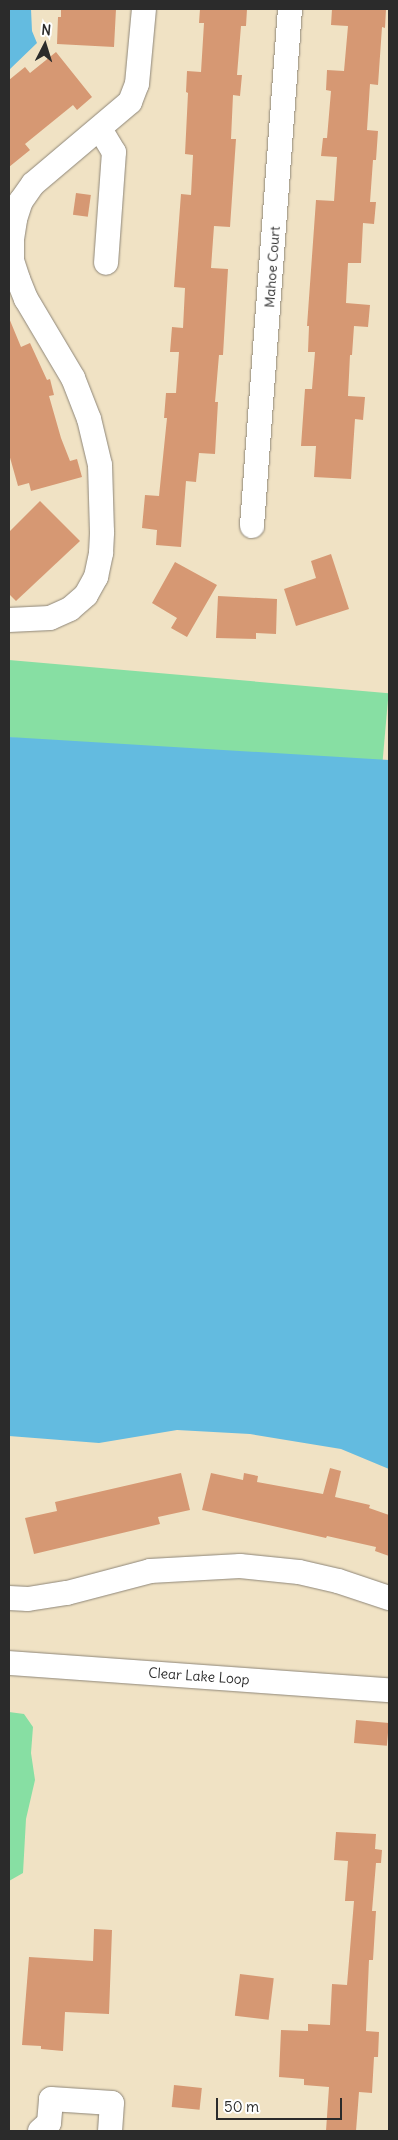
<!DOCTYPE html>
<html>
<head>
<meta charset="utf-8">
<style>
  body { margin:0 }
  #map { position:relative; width:398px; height:2140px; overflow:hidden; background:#f0e2c4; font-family:Delius,sans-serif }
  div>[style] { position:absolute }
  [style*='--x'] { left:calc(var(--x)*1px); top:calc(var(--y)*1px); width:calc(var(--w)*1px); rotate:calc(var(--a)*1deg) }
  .green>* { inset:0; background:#87dfa3; transform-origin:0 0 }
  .water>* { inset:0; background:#63bbe0 }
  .building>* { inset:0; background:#d69873; transform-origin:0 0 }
  .roads { filter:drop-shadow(0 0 1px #8e8678) drop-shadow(0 0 1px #8e8678) }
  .minor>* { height:24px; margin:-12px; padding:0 12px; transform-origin:12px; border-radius:12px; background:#fff }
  span { translate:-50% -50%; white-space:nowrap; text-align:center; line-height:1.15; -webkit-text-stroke:4px #fff; paint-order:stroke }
  .street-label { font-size:14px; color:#2b2b2b }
  .frame { position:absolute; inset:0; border:10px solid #2b2b2b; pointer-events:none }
  .north { position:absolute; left:20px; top:20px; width:50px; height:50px; -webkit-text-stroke:4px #fff; paint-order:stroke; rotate:5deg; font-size:14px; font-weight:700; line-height:20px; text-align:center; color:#2b2b2b }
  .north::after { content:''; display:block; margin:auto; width:18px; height:22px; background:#2b2b2b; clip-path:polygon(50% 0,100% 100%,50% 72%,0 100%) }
  .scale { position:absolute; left:216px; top:2098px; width:126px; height:22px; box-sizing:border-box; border:2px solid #2b2b2b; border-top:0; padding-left:6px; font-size:15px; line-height:18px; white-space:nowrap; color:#2b2b2b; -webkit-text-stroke:4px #fff; paint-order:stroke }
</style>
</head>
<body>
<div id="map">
  <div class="green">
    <div style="left:9px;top:660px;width:381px;height:77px;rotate:5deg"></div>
    <div style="clip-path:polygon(9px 1712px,24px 1714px,33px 1727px,31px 1753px,35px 1780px,26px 1819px,23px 1873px,9px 1881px)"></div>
  </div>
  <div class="water">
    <div style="clip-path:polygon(9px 9px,31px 9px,32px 31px,37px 43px,9px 70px)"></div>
    <div style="clip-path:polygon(9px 737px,389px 760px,389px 1469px,341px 1449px,250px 1434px,177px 1430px,99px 1443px,9px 1436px)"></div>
  </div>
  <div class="building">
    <div style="clip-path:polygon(61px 9px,116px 9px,114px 47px,57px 44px,58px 17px,61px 17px)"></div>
    <div style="clip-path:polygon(200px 9px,247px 9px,246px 26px,241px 26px,237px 75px,242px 75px,240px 96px,233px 95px,231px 139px,236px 139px,230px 227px,214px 226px,211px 268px,228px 269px,223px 355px,219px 355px,215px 402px,218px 402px,215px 454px,199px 453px,196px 482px,186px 481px,181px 547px,156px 545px,157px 530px,142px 528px,145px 495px,159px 496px,167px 418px,164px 418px,166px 393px,176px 393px,179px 352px,170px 352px,172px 327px,183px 328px,185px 288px,174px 287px,181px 194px,191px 195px,193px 155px,185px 154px,188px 93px,186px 92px,187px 71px,201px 72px,204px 23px,199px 23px)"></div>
    <div style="clip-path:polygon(332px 9px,386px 9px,385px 28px,382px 27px,378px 85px,370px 84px,367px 130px,378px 131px,376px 160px,373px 160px,370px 202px,376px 202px,374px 224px,363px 223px,361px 263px,348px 263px,346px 303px,370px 305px,368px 327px,354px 326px,352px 355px,350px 355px,348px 396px,365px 397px,363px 420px,355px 419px,351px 479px,314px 477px,316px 446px,301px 446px,305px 389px,312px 389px,315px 352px,308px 352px,309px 326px,307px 326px,316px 200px,334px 201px,337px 157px,321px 156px,323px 138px,327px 138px,331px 91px,326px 90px,327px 70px,344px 71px,348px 26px,331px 25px)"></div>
    <div style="clip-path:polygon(56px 52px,92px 97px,77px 110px,73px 105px,25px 144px,30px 150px,9px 167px,9px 80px,25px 67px,30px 73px)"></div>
    <div style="left:76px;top:193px;width:15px;height:22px;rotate:8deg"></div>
    <div style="clip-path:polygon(9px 318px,21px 347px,30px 343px,47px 380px,50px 379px,54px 395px,49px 396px,61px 438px,70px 461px,77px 459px,82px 477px,31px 491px,29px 483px,18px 486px,9px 454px)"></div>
    <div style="clip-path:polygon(40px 501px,80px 541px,16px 601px,9px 594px,9px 532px)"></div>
    <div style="clip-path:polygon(331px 554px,349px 609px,296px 626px,284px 589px,316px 578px,311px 561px)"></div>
    <div style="clip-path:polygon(175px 562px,217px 585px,187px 637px,171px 628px,177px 618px,152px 603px)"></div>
    <div style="clip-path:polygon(218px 596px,277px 599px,276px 634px,256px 633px,256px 639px,216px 638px)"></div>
    <div style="clip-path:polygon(330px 1468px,341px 1471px,335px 1497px,370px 1505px,369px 1508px,389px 1515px,389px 1556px,375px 1551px,376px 1547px,327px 1536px,326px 1538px,202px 1510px,211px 1473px,243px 1480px,244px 1473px,258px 1476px,257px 1482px,323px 1494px)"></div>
    <div style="clip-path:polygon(181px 1473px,190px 1510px,158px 1517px,160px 1524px,34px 1554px,25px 1518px,57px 1511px,55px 1502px)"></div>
    <div style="left:356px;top:1720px;width:33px;height:23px;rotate:5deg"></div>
    <div style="clip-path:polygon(336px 1832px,376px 1834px,375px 1849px,382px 1850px,381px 1863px,376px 1863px,372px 1911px,376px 1911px,373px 1960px,369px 1960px,366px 2031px,379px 2032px,378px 2057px,374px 2057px,372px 2093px,359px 2092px,356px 2131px,326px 2131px,329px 2087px,304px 2085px,304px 2079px,279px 2077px,281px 2030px,308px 2031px,308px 2024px,330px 2025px,332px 1984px,347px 1985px,354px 1901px,345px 1901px,348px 1861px,334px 1860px)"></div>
    <div style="clip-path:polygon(94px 1929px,112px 1930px,109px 2014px,65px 2012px,63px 2051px,41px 2049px,41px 2046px,22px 2045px,29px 1957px,93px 1961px)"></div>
    <div style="left:240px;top:1974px;width:34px;height:42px;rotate:7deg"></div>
    <div style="left:174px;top:2085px;width:28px;height:22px;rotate:6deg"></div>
  </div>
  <div class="roads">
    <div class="minor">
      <div style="--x:100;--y:129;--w:27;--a:59"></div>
      <div style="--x:114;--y:152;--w:111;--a:94.1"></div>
      <div style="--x:252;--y:526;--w:518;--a:-85.8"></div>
      <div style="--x:9;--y:620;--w:41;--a:-2.8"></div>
      <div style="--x:50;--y:618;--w:22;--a:-24"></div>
      <div style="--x:70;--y:609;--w:21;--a:-41"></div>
      <div style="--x:86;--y:595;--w:21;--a:-61"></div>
      <div style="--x:96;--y:577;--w:25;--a:-78"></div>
      <div style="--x:101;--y:553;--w:21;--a:-87"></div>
      <div style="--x:102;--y:532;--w:67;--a:-91.7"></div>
      <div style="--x:100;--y:465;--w:47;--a:-103.4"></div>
      <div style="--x:89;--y:419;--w:44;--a:-111.3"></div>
      <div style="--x:73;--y:378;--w:92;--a:-120.7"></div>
      <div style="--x:26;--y:299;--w:22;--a:-112"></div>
      <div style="--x:18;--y:279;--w:19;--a:-108"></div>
      <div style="--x:12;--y:261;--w:22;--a:-90"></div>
      <div style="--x:12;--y:239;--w:20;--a:-81"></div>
      <div style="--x:15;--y:219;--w:19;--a:-72"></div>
      <div style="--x:21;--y:201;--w:21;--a:-55"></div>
      <div style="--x:33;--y:184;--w:127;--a:-40.2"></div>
      <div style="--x:130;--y:102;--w:19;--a:-69"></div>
      <div style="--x:137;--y:84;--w:75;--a:-84.7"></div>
      <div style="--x:9;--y:1598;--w:19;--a:3"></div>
      <div style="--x:28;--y:1599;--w:39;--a:-9"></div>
      <div style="--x:67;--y:1593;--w:86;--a:-14.8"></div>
      <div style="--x:150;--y:1571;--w:90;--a:-3.2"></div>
      <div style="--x:240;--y:1566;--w:59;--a:5.8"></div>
      <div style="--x:299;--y:1572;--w:40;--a:13"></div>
      <div style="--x:338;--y:1581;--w:54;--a:18.4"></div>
      <div style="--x:9;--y:1663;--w:381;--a:4.1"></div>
      <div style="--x:40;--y:2131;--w:12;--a:-42"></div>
      <div style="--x:49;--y:2123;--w:24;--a:-85"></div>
      <div style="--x:51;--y:2099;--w:61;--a:3.8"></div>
      <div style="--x:112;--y:2103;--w:28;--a:94"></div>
    </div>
  </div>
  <div class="street-label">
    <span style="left:272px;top:267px;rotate:-86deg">Mahoe Court</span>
    <span style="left:199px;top:1676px;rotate:4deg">Clear Lake Loop</span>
  </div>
  <div class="frame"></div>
  <div class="north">N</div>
  <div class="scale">50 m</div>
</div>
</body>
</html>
